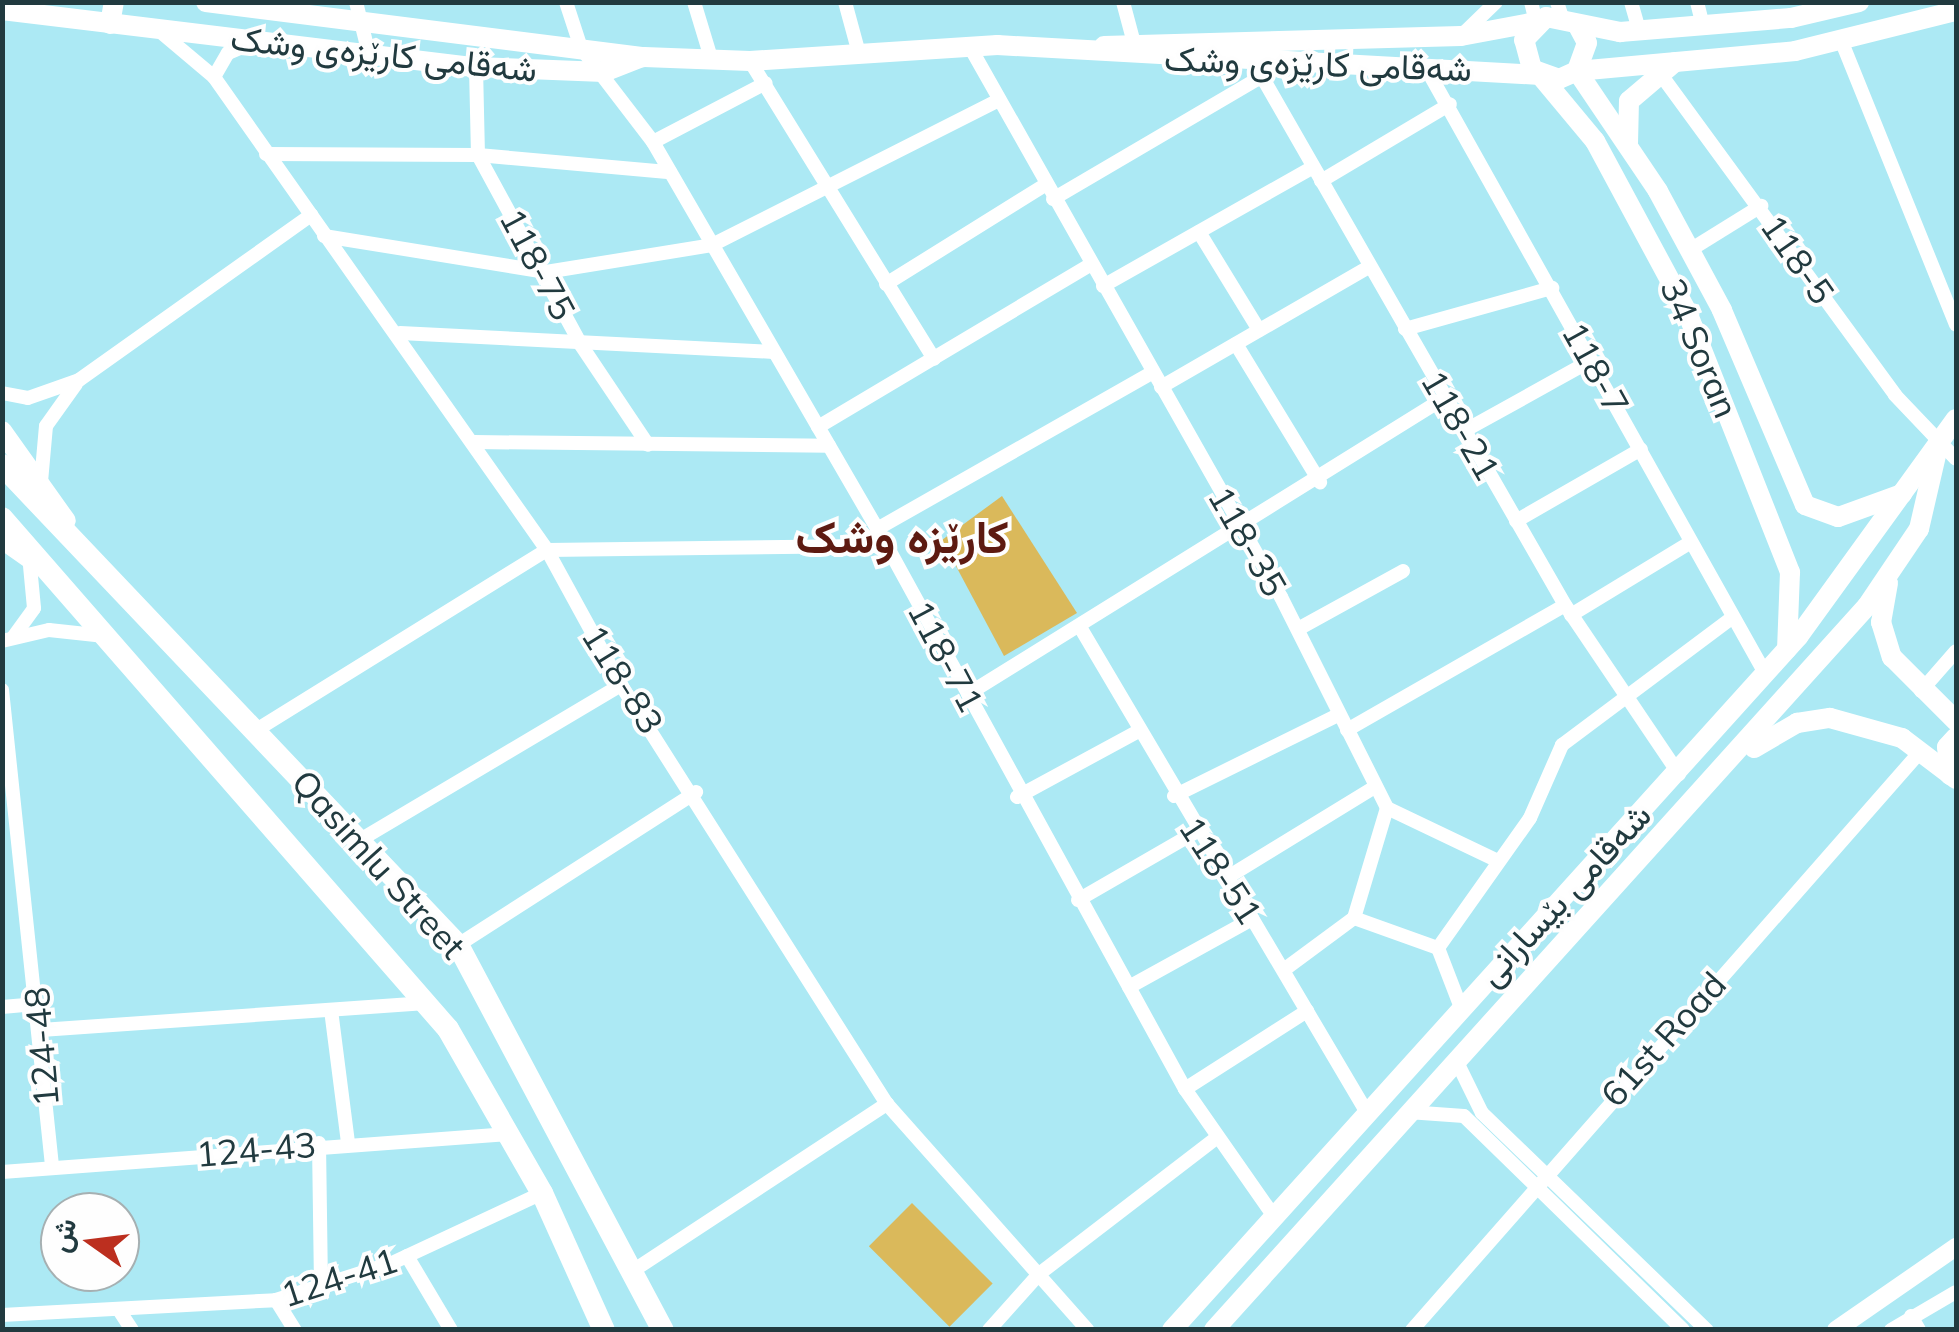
<!DOCTYPE html>
<html>
<head>
<meta charset="utf-8">
<style>
  body { margin:0 }
  #map { position:relative; width:1959px; height:1332px; overflow:hidden; background:#ace9f4; font-family:Mulish,Vazirmatn,sans-serif }
  div>[style] { position:absolute }
  [style*='--x'] { left:calc(var(--x)*1px); top:calc(var(--y)*1px); width:calc(var(--w)*1px); rotate:calc(var(--a)*1deg) }
  .green>* { inset:0; background:#dab95b; transform-origin:0 0 }
  .minor>* { height:14px; margin:-7px; padding:0 7px; transform-origin:7px; border-radius:7px; background:#fff }
  .tertiary>* { height:18px; margin:-9px; padding:0 9px; transform-origin:9px; border-radius:9px; background:#fff }
  .secondary>* { height:20px; margin:-10px; padding:0 10px; transform-origin:10px; border-radius:10px; background:#fff }
  .primary>* { height:22px; margin:-11px; padding:0 11px; transform-origin:11px; border-radius:11px; background:#fff }
  span { translate:-50% -50%; white-space:nowrap; text-align:center; line-height:1.15; -webkit-text-stroke:8px #fefefe; paint-order:stroke }
  .street-label { font-size:35px; color:#213a3f }
  .district-label { font-size:45px; color:#5d1a11; font-weight:700 }
  .frame { position:absolute; inset:0; border:5px solid #213a3f; pointer-events:none }
  .north { position:absolute; left:40px; top:1192px; width:100px; height:100px; box-sizing:border-box; background:#fefefe; border:2px solid #a6b0b2; border-radius:50%; rotate:284deg; font-size:28px; font-weight:700; line-height:40px; text-align:center; color:#213a3f }
  .north::after { content:''; display:block; margin:auto; width:35px; height:45px; background:#bc2f1f; clip-path:polygon(50% 0,100% 100%,50% 72%,0 100%) }
</style>
</head>
<body>
<div id="map">
  <div class="green">
    <div style="clip-path:polygon(1002px 496px,1077px 613px,1004px 656px,942px 540px)"></div>
    <div style="left:912px;top:1203px;width:114px;height:61px;rotate:45deg"></div>
  </div>
  <div class="minor">
    <div style="--x:356;--y:2;--w:54;--a:76"></div>
    <div style="--x:566;--y:2;--w:48;--a:71.9"></div>
    <div style="--x:581;--y:48;--w:118;--a:52.5"></div>
    <div style="--x:653;--y:142;--w:467;--a:59.9"></div>
    <div style="--x:887;--y:546;--w:619;--a:61.24"></div>
    <div style="--x:1185;--y:1089;--w:154;--a:55.1"></div>
    <div style="--x:694;--y:2;--w:59;--a:73.1"></div>
    <div style="--x:845;--y:2;--w:50;--a:74.8"></div>
    <div style="--x:1123;--y:2;--w:38;--a:75"></div>
    <div style="--x:1531;--y:2;--w:21;--a:76"></div>
    <div style="--x:1557;--y:2;--w:16;--a:72"></div>
    <div style="--x:1631;--y:2;--w:29;--a:74"></div>
    <div style="--x:1697;--y:2;--w:25;--a:76"></div>
    <div style="--x:1464;--y:33;--w:45;--a:-44.1"></div>
    <div style="--x:163;--y:34;--w:67;--a:40.1"></div>
    <div style="--x:214;--y:77;--w:578;--a:54.85"></div>
    <div style="--x:547;--y:550;--w:154;--a:61.3"></div>
    <div style="--x:621;--y:685;--w:496;--a:57.6"></div>
    <div style="--x:887;--y:1104;--w:302;--a:48.4"></div>
    <div style="--x:1841;--y:40;--w:307;--a:68"></div>
    <div style="--x:970;--y:47;--w:632;--a:60.51"></div>
    <div style="--x:1281;--y:597;--w:236;--a:63.3"></div>
    <div style="--x:1387;--y:808;--w:115;--a:106.7"></div>
    <div style="--x:1354;--y:918;--w:89;--a:19.7"></div>
    <div style="--x:1438;--y:948;--w:61;--a:68.9"></div>
    <div style="--x:750;--y:61;--w:350;--a:58.3"></div>
    <div style="--x:1425;--y:66;--w:696;--a:60.75"></div>
    <div style="--x:476;--y:67;--w:88;--a:88.7"></div>
    <div style="--x:478;--y:155;--w:216;--a:61.5"></div>
    <div style="--x:581;--y:345;--w:120;--a:56.2"></div>
    <div style="--x:1257;--y:68;--w:619;--a:60.16"></div>
    <div style="--x:1565;--y:605;--w:204;--a:56"></div>
    <div style="--x:1659;--y:72;--w:400;--a:53.8"></div>
    <div style="--x:1895;--y:395;--w:88;--a:46.4"></div>
    <div style="--x:214;--y:77;--w:28;--a:-60"></div>
    <div style="--x:228;--y:53;--w:25;--a:-23"></div>
    <div style="--x:653;--y:142;--w:127;--a:-27.6"></div>
    <div style="--x:266;--y:154;--w:212;--a:0.3"></div>
    <div style="--x:478;--y:155;--w:193;--a:5.1"></div>
    <div style="--x:1321;--y:181;--w:150;--a:-30.8"></div>
    <div style="--x:1053;--y:199;--w:241;--a:-30.4"></div>
    <div style="--x:1199;--y:232;--w:115;--a:58.5"></div>
    <div style="--x:324;--y:236;--w:225;--a:9.2"></div>
    <div style="--x:546;--y:272;--w:168;--a:-9.2"></div>
    <div style="--x:712;--y:245;--w:322;--a:-26.8"></div>
    <div style="--x:1690;--y:250;--w:84;--a:-31.8"></div>
    <div style="--x:886;--y:284;--w:187;--a:-31.9"></div>
    <div style="--x:1103;--y:286;--w:241;--a:-29.5"></div>
    <div style="--x:1405;--y:329;--w:153;--a:-15.6"></div>
    <div style="--x:400;--y:333;--w:374;--a:2.9"></div>
    <div style="--x:1236;--y:344;--w:162;--a:58.7"></div>
    <div style="--x:1161;--y:387;--w:240;--a:-30"></div>
    <div style="--x:2;--y:393;--w:26;--a:11"></div>
    <div style="--x:28;--y:398;--w:54;--a:-19.4"></div>
    <div style="--x:79;--y:380;--w:285;--a:-35.4"></div>
    <div style="--x:818;--y:427;--w:318;--a:-30.8"></div>
    <div style="--x:1464;--y:431;--w:146;--a:-29"></div>
    <div style="--x:474;--y:442;--w:355;--a:0.6"></div>
    <div style="--x:41;--y:482;--w:56;--a:-84.9"></div>
    <div style="--x:46;--y:426;--w:52;--a:-54.5"></div>
    <div style="--x:1516;--y:521;--w:144;--a:-29.9"></div>
    <div style="--x:877;--y:529;--w:316;--a:-29.6"></div>
    <div style="--x:1571;--y:615;--w:140;--a:-31.3"></div>
    <div style="--x:1080;--y:627;--w:562;--a:59.42"></div>
    <div style="--x:1298;--y:629;--w:120;--a:-28.9"></div>
    <div style="--x:14;--y:636;--w:34;--a:-54"></div>
    <div style="--x:34;--y:608;--w:53;--a:-95.4"></div>
    <div style="--x:2;--y:641;--w:48;--a:-13.2"></div>
    <div style="--x:49;--y:630;--w:56;--a:6.1"></div>
    <div style="--x:2;--y:690;--w:479;--a:84"></div>
    <div style="--x:1921;--y:691;--w:53;--a:-48.8"></div>
    <div style="--x:968;--y:694;--w:563;--a:-31.85"></div>
    <div style="--x:258;--y:729;--w:340;--a:-31.8"></div>
    <div style="--x:547;--y:550;--w:340;--a:-0.7"></div>
    <div style="--x:1347;--y:730;--w:251;--a:-29.8"></div>
    <div style="--x:1174;--y:796;--w:183;--a:-26.3"></div>
    <div style="--x:1017;--y:797;--w:134;--a:-28.5"></div>
    <div style="--x:1387;--y:808;--w:119;--a:25.5"></div>
    <div style="--x:360;--y:840;--w:304;--a:-30.7"></div>
    <div style="--x:1228;--y:877;--w:172;--a:-31.5"></div>
    <div style="--x:1078;--y:900;--w:136;--a:-30"></div>
    <div style="--x:458;--y:945;--w:283;--a:-32.7"></div>
    <div style="--x:1438;--y:948;--w:159;--a:-54.7"></div>
    <div style="--x:1530;--y:818;--w:80;--a:-66.3"></div>
    <div style="--x:1562;--y:745;--w:212;--a:-36.8"></div>
    <div style="--x:1285;--y:969;--w:86;--a:-36.5"></div>
    <div style="--x:1129;--y:987;--w:141;--a:-28.9"></div>
    <div style="--x:2;--y:1007;--w:36;--a:-5"></div>
    <div style="--x:331;--y:1010;--w:133;--a:82.7"></div>
    <div style="--x:41;--y:1030;--w:386;--a:-4"></div>
    <div style="--x:1456;--y:1060;--w:59;--a:63.9"></div>
    <div style="--x:1482;--y:1113;--w:313;--a:44"></div>
    <div style="--x:1185;--y:1089;--w:145;--a:-32.6"></div>
    <div style="--x:1408;--y:1112;--w:56;--a:4.1"></div>
    <div style="--x:1464;--y:1116;--w:306;--a:44.3"></div>
    <div style="--x:319;--y:1143;--w:145;--a:89.2"></div>
    <div style="--x:2;--y:1172;--w:508;--a:-4.29"></div>
    <div style="--x:407;--y:1256;--w:86;--a:59.3"></div>
    <div style="--x:634;--y:1270;--w:303;--a:-33.3"></div>
    <div style="--x:276;--y:1300;--w:36;--a:58"></div>
    <div style="--x:119;--y:1310;--w:24;--a:57"></div>
    <div style="--x:2;--y:1315;--w:274;--a:-3.1"></div>
    <div style="--x:276;--y:1300;--w:122;--a:-17.7"></div>
    <div style="--x:392;--y:1263;--w:166;--a:-25"></div>
    <div style="--x:1911;--y:1316;--w:16;--a:60"></div>
    <div style="--x:989;--y:1330;--w:75;--a:-48.2"></div>
    <div style="--x:1039;--y:1274;--w:223;--a:-37.5"></div>
    <div style="--x:1412;--y:1330;--w:768;--a:-48.69"></div>
    <div style="--x:1891;--y:1330;--w:75;--a:-30.3"></div>
  </div>
  <div class="tertiary">
    <div style="--x:1836;--y:1330;--w:146;--a:-34.7"></div>
  </div>
  <div class="secondary">
    <div style="--x:206;--y:2;--w:441;--a:7.2"></div>
    <div style="--x:644;--y:57;--w:106;--a:2.2"></div>
    <div style="--x:750;--y:61;--w:248;--a:-3.7"></div>
    <div style="--x:997;--y:45;--w:544;--a:3.16"></div>
    <div style="--x:1540;--y:75;--w:86;--a:50.2"></div>
    <div style="--x:1595;--y:141;--w:194;--a:61.7"></div>
    <div style="--x:1687;--y:312;--w:280;--a:68.4"></div>
    <div style="--x:1790;--y:572;--w:77;--a:92.2"></div>
    <div style="--x:2;--y:10;--w:477;--a:6.9"></div>
    <div style="--x:476;--y:67;--w:128;--a:2.2"></div>
    <div style="--x:604;--y:72;--w:41;--a:-21.5"></div>
    <div style="--x:110;--y:24;--w:22;--a:-80"></div>
    <div style="--x:1577;--y:24;--w:21;--a:62"></div>
    <div style="--x:1587;--y:43;--w:30;--a:110"></div>
    <div style="--x:1577;--y:71;--w:20;--a:156"></div>
    <div style="--x:1559;--y:79;--w:29;--a:-160"></div>
    <div style="--x:1532;--y:69;--w:30;--a:-105"></div>
    <div style="--x:1524;--y:40;--w:32;--a:-46"></div>
    <div style="--x:1546;--y:17;--w:76;--a:11.5"></div>
    <div style="--x:1620;--y:32;--w:172;--a:-4.7"></div>
    <div style="--x:1791;--y:18;--w:70;--a:-13.2"></div>
    <div style="--x:1104;--y:46;--w:357;--a:-1.6"></div>
    <div style="--x:1461;--y:36;--w:76;--a:-10.6"></div>
    <div style="--x:1628;--y:144;--w:43;--a:-88.7"></div>
    <div style="--x:1629;--y:101;--w:60;--a:-40.3"></div>
    <div style="--x:2;--y:431;--w:110;--a:54.6"></div>
    <div style="--x:1902;--y:494;--w:68;--a:160.2"></div>
    <div style="--x:1838;--y:517;--w:35;--a:-160"></div>
    <div style="--x:1805;--y:505;--w:212;--a:-113.1"></div>
    <div style="--x:1722;--y:310;--w:135;--a:-118.3"></div>
    <div style="--x:1658;--y:191;--w:145;--a:-124"></div>
    <div style="--x:1577;--y:71;--w:219;--a:-5.2"></div>
    <div style="--x:1795;--y:51;--w:166;--a:-14"></div>
    <div style="--x:2;--y:539;--w:38;--a:35"></div>
    <div style="--x:1888;--y:583;--w:40;--a:100"></div>
    <div style="--x:1881;--y:622;--w:37;--a:73"></div>
    <div style="--x:1892;--y:657;--w:91;--a:45"></div>
    <div style="--x:1754;--y:748;--w:50;--a:-30.2"></div>
    <div style="--x:1797;--y:723;--w:33;--a:-9"></div>
    <div style="--x:1830;--y:718;--w:75;--a:15.5"></div>
    <div style="--x:1902;--y:738;--w:68;--a:37.2"></div>
    <div style="--x:1950;--y:775;--w:28;--a:-96"></div>
    <div style="--x:1947;--y:747;--w:13;--a:-48"></div>
    <div style="--x:1172;--y:1330;--w:934;--a:-47.91"></div>
    <div style="--x:1798;--y:637;--w:269;--a:-54.1"></div>
    <div style="--x:1214;--y:1330;--w:975;--a:-47.95"></div>
    <div style="--x:1867;--y:606;--w:93;--a:-56"></div>
    <div style="--x:1919;--y:529;--w:84;--a:-77"></div>
  </div>
  <div class="primary">
    <div style="--x:2;--y:465;--w:662;--a:46.47"></div>
    <div style="--x:458;--y:945;--w:436;--a:62"></div>
    <div style="--x:2;--y:518;--w:678;--a:48.89"></div>
    <div style="--x:448;--y:1029;--w:189;--a:60.2"></div>
    <div style="--x:542;--y:1193;--w:150;--a:65.7"></div>
  </div>
  <div class="street-label">
    <span style="left:384px;top:53px;rotate:6deg">شەقامی کارێزەی وشک</span>
    <span style="left:1318px;top:63px;rotate:2deg">شەقامی کارێزەی وشک</span>
    <span style="left:1798px;top:259px;rotate:55deg">118-5</span>
    <span style="left:538px;top:264px;rotate:62deg">118-75</span>
    <span style="left:1700px;top:348px;rotate:67deg">34 Soran</span>
    <span style="left:1596px;top:368px;rotate:61deg">118-7</span>
    <span style="left:1461px;top:425px;rotate:60deg">118-21</span>
    <span style="left:1248px;top:541px;rotate:60deg">118-35</span>
    <span style="left:946px;top:656px;rotate:62deg">118-71</span>
    <span style="left:623px;top:679px;rotate:58deg">118-83</span>
    <span style="left:379px;top:864px;rotate:48deg">Qasimlu Street</span>
    <span style="left:1221px;top:870px;rotate:57deg">118-51</span>
    <span style="left:1564px;top:894px;rotate:-47deg">شەقامی بێسارانی</span>
    <span style="left:1663px;top:1039px;rotate:-48deg">61st Road</span>
    <span style="left:41px;top:1047px;rotate:-95deg">124-48</span>
    <span style="left:256px;top:1149px;rotate:-5deg">124-43</span>
    <span style="left:339px;top:1277px;rotate:-18deg">124-41</span>
  </div>
  <div class="district-label">
    <span style="left:902px;top:537px">کارێزە وشک</span>
  </div>
  <div class="frame"></div>
  <div class="north">ش</div>
</div>
</body>
</html>
